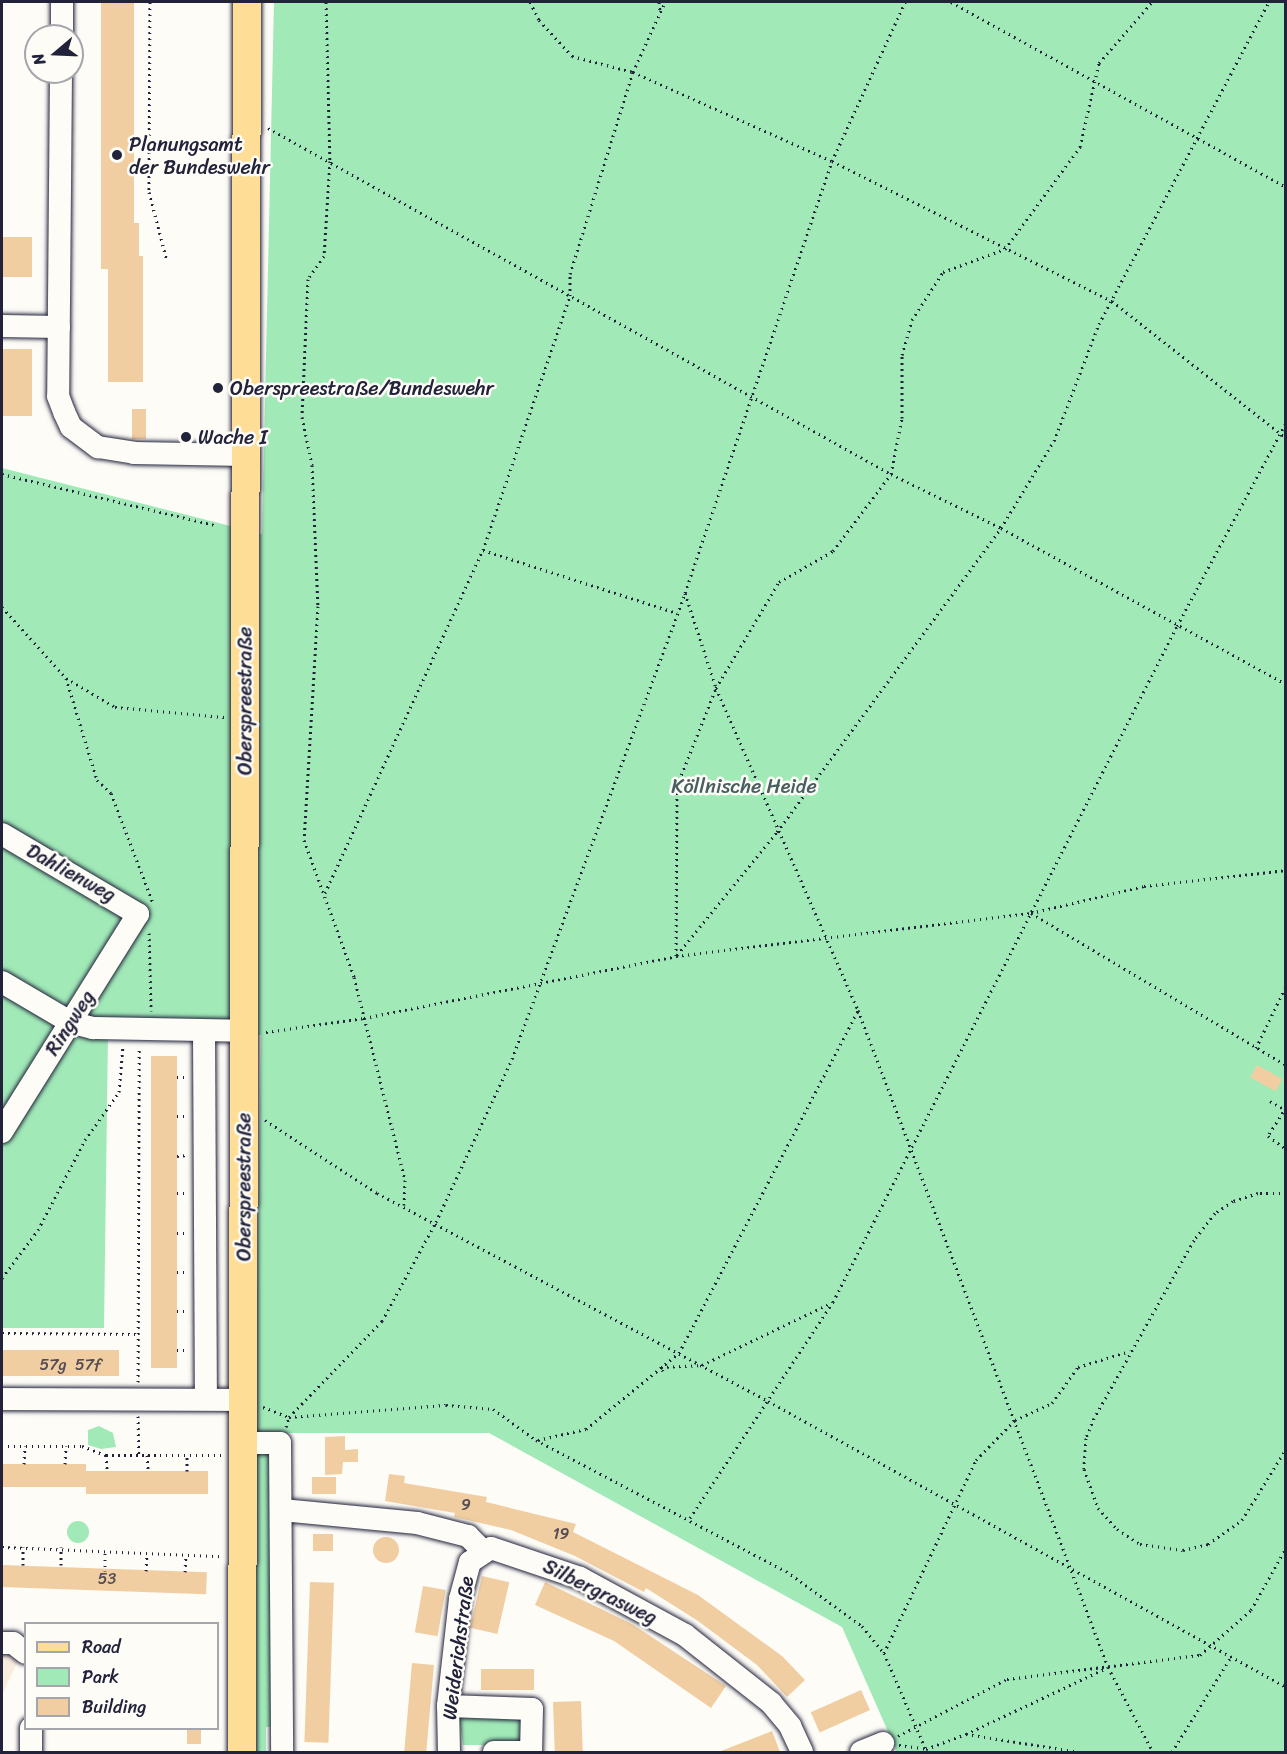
<!DOCTYPE html>
<html>
<head>
<meta charset="utf-8">
<style>
  body { margin:0 }
  #map { position:relative; width:1287px; height:1754px; overflow:hidden; background:#fdfcf7; font-family:Sriracha,sans-serif }
  div>[style] { position:absolute }
  [style*='--x'] { left:calc(var(--x)*1px); top:calc(var(--y)*1px); width:calc(var(--w)*1px); rotate:calc(var(--a)*1deg) }
  .built>* { inset:0; background:#f9eedd; transform-origin:0 0 }
  .green>* { inset:0; background:#a1eab8 }
  .round { border-radius:50% }
  .building>* { inset:0; background:#f0cea1; transform-origin:0 0 }
  .path>* { height:3px; margin-top:-1.5px; transform-origin:0; background:repeating-linear-gradient(90deg,#22223b 0 1.5px,transparent 0 6px) }
  .roads { filter:drop-shadow(0 0 2px #22223b) drop-shadow(0 0 2px #22223b) }
  .minor>* { height:22px; margin:-11px; padding:0 11px; transform-origin:11px; border-radius:11px; background:#fdfcf7 }
  .major>* { height:28px; margin:-14px; padding:0 14px; transform-origin:14px; border-radius:14px; background:#fedd96 }
  .dots>* { width:16px; height:16px; translate:-50% -50%; box-sizing:border-box; border:3px solid #fdfcf7; border-radius:50% }
  span { translate:-50% -50%; white-space:nowrap; text-align:center; line-height:1.15; -webkit-text-stroke:5px #fdfcf7; paint-order:stroke }
  .number-label { font-size:16px; color:#564d54 }
  .number-label span { -webkit-text-stroke-width:0 }
  .poi-label { font-size:20px; color:#22223b }
  .left { translate:0 -50%; text-align:left }
  .street-label { font-size:20px; color:#22223b }
  .park-label { font-size:20px; color:#485e60 }
  .frame { position:absolute; inset:0; border:3px solid #22223b; pointer-events:none }
  .legend { position:absolute; left:24px; top:1622px; width:195px; height:108px; box-sizing:border-box; background:#fdfcf7; border:2px solid #a5a5ac; margin:0; padding:8px 10px; list-style:none; font-size:18px; color:#22223b }
  .legend li { display:flex; align-items:center; gap:12px; height:30px }
  .legend b { width:30px; border:2px solid #a5a5ac }
  .north { position:absolute; left:24px; top:24px; width:60px; height:60px; box-sizing:border-box; background:#fdfcf7; border:2px solid #a5a5ac; border-radius:50%; rotate:251deg; font-size:16px; font-weight:700; line-height:24px; text-align:center; color:#22223b }
  .north::after { content:''; display:block; margin:auto; width:21px; height:27px; background:#22223b; clip-path:polygon(50% 0,100% 100%,50% 72%,0 100%) }
</style>
</head>
<body>
<div id="map">
  <div class="built">
    <div style="left:2px;top:1650px;width:19px;height:102px;rotate:25deg"></div>
  </div>
  <div class="green">
    <div style="clip-path:polygon(274px 2px,1285px 2px,1285px 1752px,897px 1752px,842px 1627px,489px 1433px,255px 1433px,261px 1035px,108px 1035px,104px 1328px,2px 1328px,2px 468px,262px 534px)"></div>
    <div style="clip-path:polygon(99px 1426px,113px 1433px,116px 1447px,101px 1449px,88px 1445px,88px 1430px)"></div>
    <div style="clip-path:polygon(254px 1453px,276px 1453px,276px 1727px,266px 1727px,266px 1752px,253px 1752px)"></div>
    <div class="round" style="left:67px;top:1521px;width:22px;height:22px"></div>
    <div style="clip-path:polygon(459px 1717px,520px 1717px,529px 1729px,517px 1745px,463px 1745px)"></div>
  </div>
  <div class="building">
    <div style="clip-path:polygon(101px 2px,134px 2px,134px 223px,139px 223px,139px 256px,143px 256px,143px 382px,108px 382px,108px 269px,101px 269px)"></div>
    <div style="left:2px;top:237px;width:30px;height:40px"></div>
    <div style="left:2px;top:349px;width:30px;height:67px"></div>
    <div style="left:132px;top:409px;width:14px;height:30px"></div>
    <div style="left:151px;top:1056px;width:26px;height:312px"></div>
    <div style="left:1257px;top:1065px;width:29px;height:14px;rotate:29deg"></div>
    <div style="left:2px;top:1350px;width:117px;height:26px"></div>
    <div style="clip-path:polygon(345px 1436px,345px 1450px,358px 1449px,358px 1462px,343px 1462px,342px 1474px,325px 1475px,325px 1437px)"></div>
    <div style="clip-path:polygon(2px 1464px,86px 1464px,86px 1471px,208px 1471px,208px 1494px,86px 1494px,86px 1487px,2px 1487px)"></div>
    <div style="clip-path:polygon(389px 1474px,405px 1476px,404px 1483px,487px 1497px,486px 1502px,576px 1524px,573px 1532px,698px 1595px,782px 1656px,805px 1680px,787px 1697px,757px 1665px,698px 1621px,646px 1588px,644px 1592px,575px 1556px,511px 1530px,454px 1517px,455px 1513px,385px 1501px)"></div>
    <div style="left:312px;top:1477px;width:24px;height:17px"></div>
    <div style="left:313px;top:1534px;width:20px;height:17px"></div>
    <div class="round" style="left:373px;top:1537px;width:26px;height:26px"></div>
    <div style="left:2px;top:1565px;width:205px;height:22px;rotate:2deg"></div>
    <div style="left:482px;top:1576px;width:28px;height:53px;rotate:13deg"></div>
    <div style="left:310px;top:1582px;width:24px;height:160px;rotate:2deg"></div>
    <div style="clip-path:polygon(545px 1582px,632px 1624px,726px 1686px,711px 1708px,614px 1641px,535px 1605px)"></div>
    <div style="left:423px;top:1586px;width:23px;height:47px;rotate:10deg"></div>
    <div style="left:412px;top:1663px;width:22px;height:89px;rotate:5deg"></div>
    <div style="left:481px;top:1669px;width:53px;height:21px"></div>
    <div style="left:861px;top:1690px;width:22px;height:55px;rotate:66deg"></div>
    <div style="left:581px;top:1701px;width:51px;height:28px;rotate:88deg"></div>
    <div style="left:187px;top:1728px;width:14px;height:16px"></div>
    <div style="clip-path:polygon(772px 1731px,780px 1752px,721px 1752px,721px 1751px)"></div>
  </div>
  <div class="path">
    <div style="--x:150;--y:2;--w:190;--a:90.3"></div>
    <div style="--x:149;--y:192;--w:71;--a:75.4"></div>
    <div style="--x:326;--y:2;--w:159;--a:88.6"></div>
    <div style="--x:330;--y:161;--w:95;--a:93.6"></div>
    <div style="--x:324;--y:256;--w:28;--a:125"></div>
    <div style="--x:308;--y:279;--w:138;--a:92.5"></div>
    <div style="--x:302;--y:417;--w:49;--a:78.2"></div>
    <div style="--x:312;--y:465;--w:141;--a:87.6"></div>
    <div style="--x:318;--y:606;--w:234;--a:93.4"></div>
    <div style="--x:304;--y:840;--w:146;--a:69.9"></div>
    <div style="--x:354;--y:977;--w:209;--a:75.9"></div>
    <div style="--x:405;--y:1180;--w:25;--a:92"></div>
    <div style="--x:530;--y:2;--w:20;--a:63"></div>
    <div style="--x:539;--y:20;--w:49;--a:47.5"></div>
    <div style="--x:572;--y:56;--w:63;--a:14.7"></div>
    <div style="--x:633;--y:72;--w:218;--a:24.1"></div>
    <div style="--x:832;--y:161;--w:313;--a:26.6"></div>
    <div style="--x:1112;--y:301;--w:221;--a:38.2"></div>
    <div style="--x:659;--y:2;--w:10;--a:84"></div>
    <div style="--x:951;--y:2;--w:383;--a:28.9"></div>
    <div style="--x:268;--y:128;--w:713;--a:29.05"></div>
    <div style="--x:891;--y:474;--w:123;--a:26.1"></div>
    <div style="--x:1001;--y:528;--w:325;--a:28.7"></div>
    <div style="--x:212;--y:388;--w:6;--a:0"></div>
    <div style="--x:2;--y:474;--w:218;--a:13.5"></div>
    <div style="--x:483;--y:550;--w:204;--a:18"></div>
    <div style="--x:685;--y:593;--w:100;--a:71.9"></div>
    <div style="--x:716;--y:688;--w:352;--a:66.2"></div>
    <div style="--x:858;--y:1010;--w:703;--a:69.17"></div>
    <div style="--x:1108;--y:1667;--w:96;--a:62.1"></div>
    <div style="--x:2;--y:607;--w:96;--a:48"></div>
    <div style="--x:66;--y:678;--w:57;--a:30.6"></div>
    <div style="--x:115;--y:707;--w:110;--a:5.2"></div>
    <div style="--x:66;--y:678;--w:107;--a:73.1"></div>
    <div style="--x:97;--y:780;--w:19;--a:43"></div>
    <div style="--x:111;--y:793;--w:118;--a:69.1"></div>
    <div style="--x:325;--y:893;--w:378;--a:-65.3"></div>
    <div style="--x:483;--y:550;--w:268;--a:-71.1"></div>
    <div style="--x:570;--y:296;--w:22;--a:-90"></div>
    <div style="--x:570;--y:274;--w:212;--a:-72.7"></div>
    <div style="--x:633;--y:72;--w:77;--a:-65.4"></div>
    <div style="--x:1031;--y:913;--w:297;--a:30.8"></div>
    <div style="--x:149;--y:933;--w:78;--a:88.5"></div>
    <div style="--x:677;--y:955;--w:159;--a:-50.9"></div>
    <div style="--x:777;--y:832;--w:378;--a:-53.6"></div>
    <div style="--x:1001;--y:528;--w:102;--a:-58.7"></div>
    <div style="--x:1054;--y:441;--w:125;--a:-69"></div>
    <div style="--x:1099;--y:324;--w:364;--a:-62.2"></div>
    <div style="--x:676;--y:956;--w:170;--a:-89.7"></div>
    <div style="--x:677;--y:786;--w:105;--a:-68.3"></div>
    <div style="--x:716;--y:688;--w:123;--a:-59.3"></div>
    <div style="--x:779;--y:582;--w:62;--a:-29.9"></div>
    <div style="--x:833;--y:551;--w:96;--a:-53"></div>
    <div style="--x:891;--y:474;--w:57;--a:-78.9"></div>
    <div style="--x:902;--y:418;--w:63;--a:-90"></div>
    <div style="--x:902;--y:355;--w:36;--a:-74"></div>
    <div style="--x:912;--y:320;--w:57;--a:-57.1"></div>
    <div style="--x:943;--y:272;--w:66;--a:-20.4"></div>
    <div style="--x:1005;--y:249;--w:127;--a:-53.7"></div>
    <div style="--x:1080;--y:147;--w:86;--a:-77.3"></div>
    <div style="--x:1099;--y:63;--w:81;--a:-49"></div>
    <div style="--x:266;--y:1032;--w:99;--a:-8.1"></div>
    <div style="--x:364;--y:1018;--w:318;--a:-11.2"></div>
    <div style="--x:676;--y:956;--w:358;--a:-6.9"></div>
    <div style="--x:1031;--y:913;--w:116;--a:-13.4"></div>
    <div style="--x:1144;--y:886;--w:143;--a:-6.4"></div>
    <div style="--x:1256;--y:1048;--w:69;--a:-64.2"></div>
    <div style="--x:177;--y:1077;--w:10;--a:0"></div>
    <div style="--x:1270;--y:1101;--w:16;--a:30"></div>
    <div style="--x:1286;--y:1107;--w:34;--a:122"></div>
    <div style="--x:1268;--y:1136;--w:22;--a:36"></div>
    <div style="--x:177;--y:1116;--w:10;--a:0"></div>
    <div style="--x:265;--y:1120;--w:134;--a:33.1"></div>
    <div style="--x:377;--y:1193;--w:443;--a:28"></div>
    <div style="--x:768;--y:1401;--w:592;--a:28.9"></div>
    <div style="--x:177;--y:1156;--w:10;--a:-6"></div>
    <div style="--x:177;--y:1193;--w:10;--a:0"></div>
    <div style="--x:1286;--y:1193;--w:28;--a:180"></div>
    <div style="--x:1258;--y:1193;--w:26;--a:162"></div>
    <div style="--x:1233;--y:1201;--w:22;--a:146"></div>
    <div style="--x:1215;--y:1213;--w:34;--a:128"></div>
    <div style="--x:1194;--y:1240;--w:204;--a:119.3"></div>
    <div style="--x:1094;--y:1418;--w:22;--a:112"></div>
    <div style="--x:1086;--y:1438;--w:31;--a:94"></div>
    <div style="--x:1084;--y:1469;--w:41;--a:70.3"></div>
    <div style="--x:1098;--y:1508;--w:28;--a:48"></div>
    <div style="--x:1117;--y:1529;--w:27;--a:33"></div>
    <div style="--x:1140;--y:1544;--w:43;--a:7.9"></div>
    <div style="--x:1183;--y:1550;--w:26;--a:-13"></div>
    <div style="--x:1208;--y:1544;--w:42;--a:-35.2"></div>
    <div style="--x:1242;--y:1520;--w:84;--a:-58.2"></div>
    <div style="--x:177;--y:1233;--w:10;--a:0"></div>
    <div style="--x:177;--y:1272;--w:10;--a:0"></div>
    <div style="--x:2;--y:1278;--w:60;--a:-53.1"></div>
    <div style="--x:38;--y:1230;--w:102;--a:-62.4"></div>
    <div style="--x:85;--y:1140;--w:59;--a:-54.7"></div>
    <div style="--x:119;--y:1092;--w:47;--a:-85.1"></div>
    <div style="--x:177;--y:1311;--w:9;--a:0"></div>
    <div style="--x:2;--y:1333;--w:136;--a:0.4"></div>
    <div style="--x:177;--y:1350;--w:12;--a:0"></div>
    <div style="--x:663;--y:1371;--w:4;--a:-117"></div>
    <div style="--x:661;--y:1367;--w:41;--a:-2.8"></div>
    <div style="--x:702;--y:1365;--w:143;--a:-25.7"></div>
    <div style="--x:138;--y:1382;--w:335;--a:-89.8"></div>
    <div style="--x:263;--y:1407;--w:28;--a:21"></div>
    <div style="--x:289;--y:1417;--w:157;--a:-4.4"></div>
    <div style="--x:446;--y:1405;--w:47;--a:4.9"></div>
    <div style="--x:493;--y:1409;--w:53;--a:35.8"></div>
    <div style="--x:536;--y:1440;--w:282;--a:27.7"></div>
    <div style="--x:786;--y:1571;--w:94;--a:35.9"></div>
    <div style="--x:862;--y:1626;--w:35;--a:51"></div>
    <div style="--x:884;--y:1653;--w:108;--a:66.5"></div>
    <div style="--x:138;--y:1416;--w:39;--a:89"></div>
    <div style="--x:286;--y:1427;--w:10;--a:-73"></div>
    <div style="--x:289;--y:1417;--w:134;--a:-45.9"></div>
    <div style="--x:382;--y:1321;--w:113;--a:-61.4"></div>
    <div style="--x:436;--y:1222;--w:180;--a:-65"></div>
    <div style="--x:512;--y:1059;--w:497;--a:-69.6"></div>
    <div style="--x:685;--y:593;--w:456;--a:-71.2"></div>
    <div style="--x:832;--y:161;--w:175;--a:-65.3"></div>
    <div style="--x:538;--y:1440;--w:49;--a:-12.9"></div>
    <div style="--x:586;--y:1429;--w:120;--a:-39.3"></div>
    <div style="--x:679;--y:1353;--w:387;--a:-62.4"></div>
    <div style="--x:2;--y:1446;--w:80;--a:0"></div>
    <div style="--x:82;--y:1446;--w:26;--a:21"></div>
    <div style="--x:106;--y:1455;--w:117;--a:0"></div>
    <div style="--x:106;--y:1455;--w:16;--a:86"></div>
    <div style="--x:147;--y:1455;--w:16;--a:86"></div>
    <div style="--x:24;--y:1464;--w:18;--a:-87"></div>
    <div style="--x:65;--y:1464;--w:18;--a:-87"></div>
    <div style="--x:187;--y:1471;--w:16;--a:-90"></div>
    <div style="--x:690;--y:1518;--w:259;--a:-56.5"></div>
    <div style="--x:833;--y:1302;--w:758;--a:-63.03"></div>
    <div style="--x:1177;--y:626;--w:230;--a:-61.8"></div>
    <div style="--x:2;--y:1547;--w:219;--a:2.4"></div>
    <div style="--x:105;--y:1553;--w:18;--a:90"></div>
    <div style="--x:23;--y:1565;--w:18;--a:-90"></div>
    <div style="--x:61;--y:1565;--w:18;--a:-90"></div>
    <div style="--x:146;--y:1571;--w:17;--a:-87"></div>
    <div style="--x:185;--y:1572;--w:17;--a:-87"></div>
    <div style="--x:884;--y:1653;--w:214;--a:-64.5"></div>
    <div style="--x:976;--y:1460;--w:56;--a:-45.7"></div>
    <div style="--x:1015;--y:1420;--w:41;--a:-24.7"></div>
    <div style="--x:1052;--y:1403;--w:44;--a:-54.2"></div>
    <div style="--x:1078;--y:1367;--w:54;--a:-17.1"></div>
    <div style="--x:966;--y:1734;--w:153;--a:-25.2"></div>
    <div style="--x:898;--y:1736;--w:123;--a:-27.6"></div>
    <div style="--x:1007;--y:1679;--w:194;--a:-7.1"></div>
    <div style="--x:1200;--y:1655;--w:68;--a:-41.4"></div>
    <div style="--x:1251;--y:1610;--w:71;--a:-60.6"></div>
    <div style="--x:899;--y:1745;--w:27;--a:8"></div>
    <div style="--x:926;--y:1749;--w:43;--a:-20.6"></div>
    <div style="--x:966;--y:1734;--w:115;--a:9"></div>
    <div style="--x:1172;--y:1752;--w:112;--a:-58.2"></div>
  </div>
  <div class="roads">
    <div class="minor">
      <div style="--x:62;--y:36;--w:34;--a:-90"></div>
      <div style="--x:61;--y:72;--w:324;--a:90.5"></div>
      <div style="--x:58;--y:396;--w:17;--a:69"></div>
      <div style="--x:64;--y:412;--w:17;--a:65"></div>
      <div style="--x:71;--y:427;--w:34;--a:37"></div>
      <div style="--x:98;--y:447;--w:36;--a:9"></div>
      <div style="--x:134;--y:453;--w:111;--a:1"></div>
      <div style="--x:2;--y:326;--w:57;--a:1"></div>
      <div style="--x:2;--y:834;--w:158;--a:30.5"></div>
      <div style="--x:138;--y:914;--w:257;--a:122"></div>
      <div style="--x:2;--y:982;--w:79;--a:30.5"></div>
      <div style="--x:70;--y:1022;--w:24;--a:15"></div>
      <div style="--x:93;--y:1028;--w:151;--a:1.1"></div>
      <div style="--x:204;--y:1031;--w:366;--a:89.7"></div>
      <div style="--x:2;--y:1399;--w:241;--a:0.2"></div>
      <div style="--x:243;--y:1443;--w:37;--a:0"></div>
      <div style="--x:280;--y:1443;--w:309;--a:89.6"></div>
      <div style="--x:282;--y:1510;--w:136;--a:5.5"></div>
      <div style="--x:417;--y:1523;--w:53;--a:14.3"></div>
      <div style="--x:468;--y:1536;--w:20;--a:45"></div>
      <div style="--x:2;--y:1643;--w:11;--a:0"></div>
      <div style="--x:13;--y:1643;--w:16;--a:38"></div>
      <div style="--x:448;--y:1706;--w:84;--a:2"></div>
      <div style="--x:532;--y:1709;--w:43;--a:91.3"></div>
      <div style="--x:531;--y:1752;--w:37;--a:180"></div>
      <div style="--x:31;--y:1728;--w:24;--a:90"></div>
      <div style="--x:449;--y:1752;--w:46;--a:-91.2"></div>
      <div style="--x:448;--y:1706;--w:108;--a:-83.6"></div>
      <div style="--x:460;--y:1599;--w:38;--a:-75"></div>
      <div style="--x:470;--y:1562;--w:25;--a:-34"></div>
      <div style="--x:491;--y:1548;--w:94;--a:18.6"></div>
      <div style="--x:580;--y:1578;--w:119;--a:28.5"></div>
      <div style="--x:685;--y:1635;--w:110;--a:38.3"></div>
      <div style="--x:771;--y:1703;--w:30;--a:50"></div>
      <div style="--x:790;--y:1726;--w:29;--a:65"></div>
      <div style="--x:861;--y:1752;--w:24;--a:-22"></div>
    </div>
    <div class="major">
      <div style="--x:242;--y:1752;--w:1750;--a:-89.84"></div>
    </div>
  </div>
  <div class="dots">
    <div style="left:117px;top:155px;background:#22223b"></div>
    <div style="left:218px;top:388px;background:#22223b"></div>
    <div style="left:186px;top:437px;background:#22223b"></div>
  </div>
  <div class="number-label">
    <span style="left:53px;top:1365px">57g</span>
    <span style="left:88px;top:1365px">57f</span>
    <span style="left:466px;top:1505px">9</span>
    <span style="left:561px;top:1534px">19</span>
    <span style="left:107px;top:1579px">53</span>
  </div>
  <div class="poi-label">
    <span class="left" style="left:129px;top:156px">Planungsamt<br>der Bundeswehr</span>
    <span class="left" style="left:230px;top:388px">Oberspreestraße/Bundeswehr</span>
    <span class="left" style="left:198px;top:437px">Wache I</span>
  </div>
  <div class="street-label">
    <span style="left:245px;top:701px;rotate:-90deg">Oberspreestraße</span>
    <span style="left:71px;top:873px;rotate:29deg">Dahlienweg</span>
    <span style="left:70px;top:1023px;rotate:-57deg">Ringweg</span>
    <span style="left:244px;top:1187px;rotate:-90deg">Oberspreestraße</span>
    <span style="left:600px;top:1592px;rotate:26deg">Silbergrasweg</span>
    <span style="left:458px;top:1648px;rotate:-83deg">Weiderichstraße</span>
  </div>
  <div class="park-label">
    <span style="left:744px;top:786px">Köllnische Heide</span>
  </div>
  <div class="frame"></div>
  <ul class="legend">
  <li><b style="height:8px;background:#fedd96"></b>Road</li>
  <li><b style="height:16px;background:#a1eab8"></b>Park</li>
  <li><b style="height:16px;background:#f0cea1"></b>Building</li>
  </ul>
  <div class="north">N</div>
</div>
</body>
</html>
